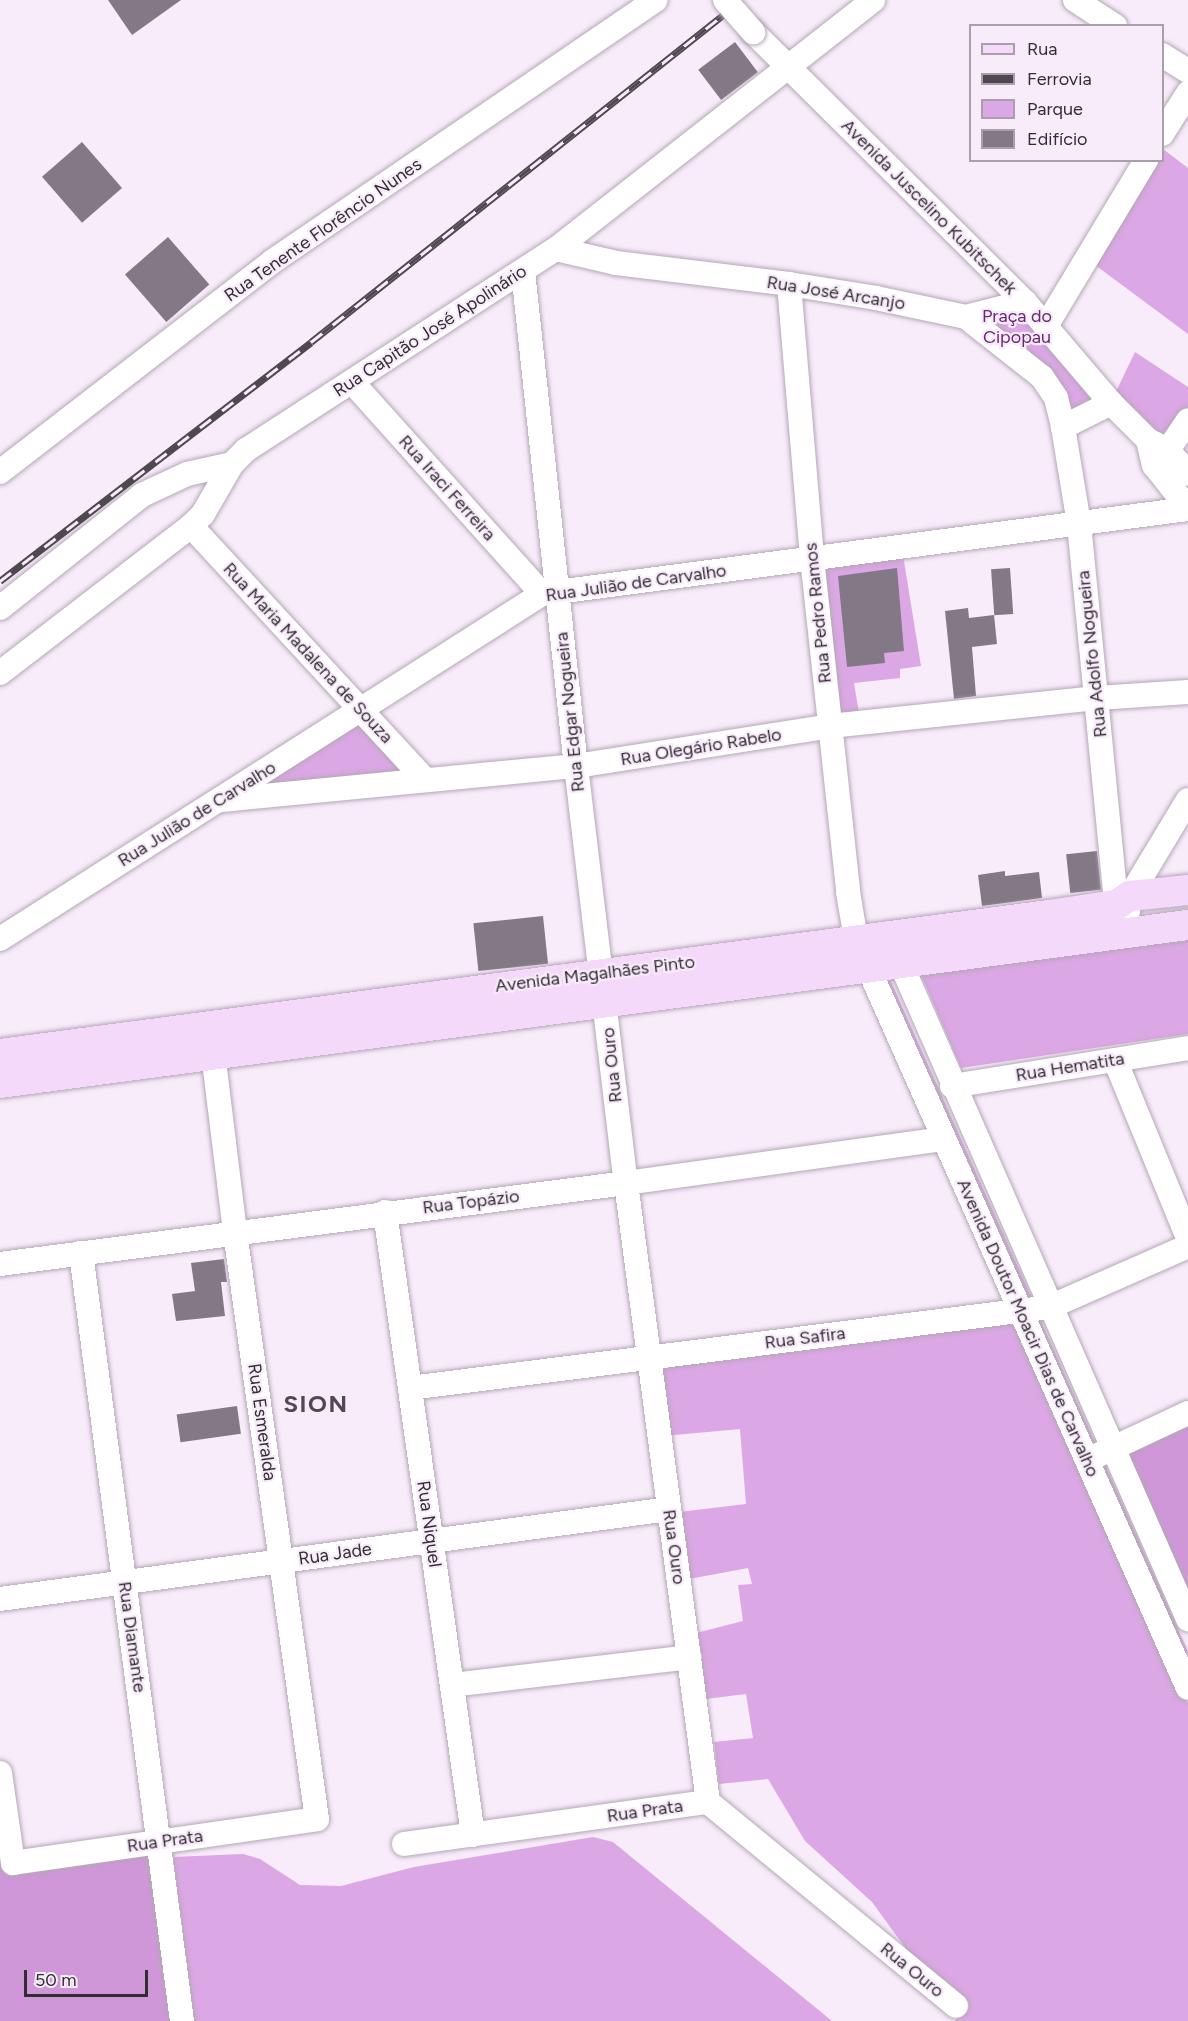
<!DOCTYPE html>
<html>
<head>
<meta charset="utf-8">
<style>
  body { margin:0 }
  #map { position:relative; width:1188px; height:2021px; overflow:hidden; background:#f8ebfa; font-family:Figtree,sans-serif }
  div>[style] { position:absolute }
  [style*='--x'] { left:calc(var(--x)*1px); top:calc(var(--y)*1px); width:calc(var(--w)*1px); rotate:calc(var(--a)*1deg) }
  .green>* { inset:0; background:#dba7e4; transform-origin:0 0 }
  .forest>* { inset:0; background:#cf97d8 }
  .building>* { inset:0; background:#837885; transform-origin:0 0 }
  .roads { filter:drop-shadow(0 0 2px #b4a7b6) drop-shadow(0 0 2px #b4a7b6) }
  .minor>* { height:24px; margin:-12px; padding:0 12px; transform-origin:12px; border-radius:12px; background:#fff }
  .major>* { height:30px; margin:-15px; padding:0 15px; transform-origin:15px; border-radius:15px; background:#f5d9fa }
  .rail>* { height:7px; margin-top:-3.5px; transform-origin:0; background:repeating-linear-gradient(90deg,#f8ebfa 0 14px,#4e484f 0 28px); box-sizing:border-box; border-block:2px solid #4e484f }
  .bridges { filter:drop-shadow(0 0 2px #b4a7b6) drop-shadow(0 0 2px #b4a7b6) }
  .minor-bridge>* { height:24px; margin:-12px; padding:0 12px; transform-origin:12px; border-radius:12px; background:#fff }
  span { translate:-50% -50%; white-space:nowrap; text-align:center; line-height:1.15; -webkit-text-stroke:4.5px #f8ebfa; paint-order:stroke }
  .street-label { font-size:18px; color:#332e34 }
  .park-label { font-size:18px; color:#6a2876 }
  .district-label { font-size:24px; color:#524754; font-weight:700; letter-spacing:1.5px }
  .legend { position:absolute; left:969px; top:24px; width:195px; height:138px; box-sizing:border-box; background:#f8ebfa; border:2px solid #a99fab; margin:0; padding:8px 10px; list-style:none; font-size:18px; color:#332e34 }
  .legend li { display:flex; align-items:center; gap:12px; height:30px }
  .legend b { width:30px; border:2px solid #a99fab }
  .scale { position:absolute; left:24px; top:1970px; width:124px; height:27px; box-sizing:border-box; border:3px solid #332e34; border-top:0; padding-left:8px; font-size:18px; line-height:21px; white-space:nowrap; color:#332e34; -webkit-text-stroke:4px #f8ebfa; paint-order:stroke }
</style>
</head>
<body>
<div id="map">
  <div class="green">
    <div style="clip-path:polygon(1163px 149px,1188px 168px,1188px 334px,1087px 259px,1146px 161px,1162px 160px)"></div>
    <div style="clip-path:polygon(1025px 302px,1111px 402px,1135px 352px,1188px 387px,1188px 420px,1168px 450px,1111px 403px,1063px 427px,1054px 395px,966px 317px)"></div>
    <div style="clip-path:polygon(903px 555px,921px 666px,900px 669px,900px 678px,854px 683px,859px 713px,835px 718px,821px 565px)"></div>
    <div style="clip-path:polygon(361px 710px,425px 780px,214px 801px)"></div>
    <div style="clip-path:polygon(1188px 931px,1188px 1034px,961px 1068px,915px 961px)"></div>
    <div style="left:888px;top:975px;width:354px;height:10px;rotate:66deg"></div>
    <div style="clip-path:polygon(1012px 1316px,1121px 1547px,1188px 1703px,1188px 2021px,955px 2021px,968px 2002px,909px 1953px,872px 1902px,805px 1841px,768px 1779px,719px 1784px,714px 1742px,753px 1738px,746px 1694px,706px 1699px,696px 1633px,743px 1621px,738px 1585px,752px 1584px,748px 1568px,689px 1579px,679px 1512px,746px 1504px,740px 1429px,664px 1436px,655px 1364px)"></div>
    <div style="left:1039px;top:1317px;width:367px;height:9px;rotate:66deg"></div>
    <div style="clip-path:polygon(593px 1837px,613px 1842px,832px 2021px,194px 2021px,173px 1857px,243px 1854px,260px 1859px,300px 1885px,341px 1886px,414px 1867px)"></div>
  </div>
  <div class="forest">
    <div style="clip-path:polygon(1188px 1425px,1188px 1594px,1125px 1451px)"></div>
    <div style="clip-path:polygon(159px 1842px,182px 2021px,0 2021px,0 1851px)"></div>
  </div>
  <div class="building">
    <div style="clip-path:polygon(108px 0,181px 0,132px 35px)"></div>
    <div style="left:735px;top:42px;width:38px;height:46px;rotate:53deg"></div>
    <div style="left:82px;top:142px;width:61px;height:53px;rotate:49deg"></div>
    <div style="left:168px;top:237px;width:63px;height:57px;rotate:49deg"></div>
    <div style="clip-path:polygon(897px 568px,904px 651px,884px 653px,885px 663px,847px 667px,838px 576px)"></div>
    <div style="left:1010px;top:568px;width:46px;height:19px;rotate:86deg"></div>
    <div style="clip-path:polygon(968px 608px,969px 618px,994px 615px,997px 644px,972px 647px,976px 696px,954px 699px,945px 611px)"></div>
    <div style="left:1097px;top:851px;width:39px;height:31px;rotate:84deg"></div>
    <div style="clip-path:polygon(1005px 871px,1005px 876px,1039px 872px,1042px 898px,982px 906px,978px 875px)"></div>
    <div style="left:543px;top:916px;width:48px;height:70px;rotate:84deg"></div>
    <div style="clip-path:polygon(224px 1259px,227px 1282px,221px 1282px,225px 1316px,176px 1321px,172px 1294px,195px 1291px,191px 1263px)"></div>
    <div style="left:237px;top:1406px;width:28px;height:61px;rotate:82deg"></div>
  </div>
  <div class="roads">
    <div class="minor">
      <div style="--x:1075;--y:0;--w:48;--a:33"></div>
      <div style="--x:753;--y:32;--w:383;--a:44.8"></div>
      <div style="--x:1025;--y:302;--w:133;--a:49.6"></div>
      <div style="--x:1111;--y:403;--w:52;--a:45"></div>
      <div style="--x:1148;--y:440;--w:22;--a:27"></div>
      <div style="--x:1168;--y:450;--w:31;--a:50"></div>
      <div style="--x:1162;--y:55;--w:31;--a:32"></div>
      <div style="--x:1162;--y:134;--w:49;--a:-57.6"></div>
      <div style="--x:556;--y:249;--w:62;--a:13.1"></div>
      <div style="--x:616;--y:263;--w:174;--a:6.9"></div>
      <div style="--x:789;--y:284;--w:88;--a:9.1"></div>
      <div style="--x:876;--y:298;--w:92;--a:11.9"></div>
      <div style="--x:966;--y:317;--w:97;--a:38.3"></div>
      <div style="--x:1042;--y:377;--w:25;--a:56"></div>
      <div style="--x:1056;--y:398;--w:30;--a:76"></div>
      <div style="--x:523;--y:271;--w:498;--a:83.9"></div>
      <div style="--x:576;--y:766;--w:420;--a:83.2"></div>
      <div style="--x:626;--y:1183;--w:624;--a:82.45"></div>
      <div style="--x:708;--y:1802;--w:321;--a:39.4"></div>
      <div style="--x:789;--y:284;--w:275;--a:85.2"></div>
      <div style="--x:812;--y:558;--w:336;--a:83.8"></div>
      <div style="--x:848;--y:892;--w:49;--a:80.5"></div>
      <div style="--x:856;--y:940;--w:818;--a:66.07"></div>
      <div style="--x:966;--y:317;--w:61;--a:-14.3"></div>
      <div style="--x:1046;--y:326;--w:194;--a:-58.9"></div>
      <div style="--x:352;--y:382;--w:285;--a:48.1"></div>
      <div style="--x:1111;--y:403;--w:54;--a:153.4"></div>
      <div style="--x:1063;--y:427;--w:98;--a:80.6"></div>
      <div style="--x:1079;--y:524;--w:398;--a:84.4"></div>
      <div style="--x:1148;--y:440;--w:26;--a:77"></div>
      <div style="--x:1154;--y:465;--w:55;--a:51.7"></div>
      <div style="--x:1163;--y:465;--w:16;--a:-72"></div>
      <div style="--x:1168;--y:450;--w:36;--a:-56"></div>
      <div style="--x:0;--y:472;--w:345;--a:-37.7"></div>
      <div style="--x:273;--y:261;--w:463;--a:-34.3"></div>
      <div style="--x:191;--y:526;--w:345;--a:47.3"></div>
      <div style="--x:0;--y:608;--w:181;--a:-38.5"></div>
      <div style="--x:142;--y:495;--w:50;--a:-25"></div>
      <div style="--x:187;--y:474;--w:46;--a:-12.5"></div>
      <div style="--x:0;--y:673;--w:241;--a:-37.6"></div>
      <div style="--x:191;--y:526;--w:17;--a:-45"></div>
      <div style="--x:203;--y:514;--w:58;--a:-59.9"></div>
      <div style="--x:232;--y:464;--w:20;--a:-45"></div>
      <div style="--x:246;--y:450;--w:369;--a:-33"></div>
      <div style="--x:556;--y:249;--w:403;--a:-38.1"></div>
      <div style="--x:222;--y:800;--w:356;--a:-5.5"></div>
      <div style="--x:576;--y:766;--w:257;--a:-8.9"></div>
      <div style="--x:830;--y:726;--w:268;--a:-6"></div>
      <div style="--x:1097;--y:698;--w:91;--a:-3.8"></div>
      <div style="--x:1128;--y:911;--w:15;--a:-82"></div>
      <div style="--x:1130;--y:896;--w:112;--a:-58.9"></div>
      <div style="--x:0;--y:939;--w:642;--a:-32.48"></div>
      <div style="--x:542;--y:594;--w:652;--a:-7.5"></div>
      <div style="--x:894;--y:948;--w:733;--a:66.34"></div>
      <div style="--x:1115;--y:1060;--w:192;--a:67.7"></div>
      <div style="--x:952;--y:1086;--w:239;--a:-9.1"></div>
      <div style="--x:385;--y:1212;--w:629;--a:81.96"></div>
      <div style="--x:81;--y:1253;--w:775;--a:82.51"></div>
      <div style="--x:0;--y:1264;--w:631;--a:-7.37"></div>
      <div style="--x:626;--y:1183;--w:320;--a:-7.9"></div>
      <div style="--x:410;--y:1388;--w:645;--a:-7.21"></div>
      <div style="--x:1050;--y:1307;--w:151;--a:-23.8"></div>
      <div style="--x:1098;--y:1455;--w:99;--a:-25"></div>
      <div style="--x:0;--y:1599;--w:675;--a:-7.66"></div>
      <div style="--x:452;--y:1685;--w:239;--a:-6.7"></div>
      <div style="--x:0;--y:1773;--w:91;--a:81.8"></div>
      <div style="--x:13;--y:1863;--w:307;--a:-8.2"></div>
      <div style="--x:317;--y:1819;--w:593;--a:-97.95"></div>
      <div style="--x:235;--y:1232;--w:196;--a:-97"></div>
      <div style="--x:404;--y:1844;--w:307;--a:-7.9"></div>
    </div>
    <div class="major">
      <div style="--x:0;--y:1054;--w:1058;--a:-7.55"></div>
      <div style="--x:1049;--y:915;--w:68;--a:-8.5"></div>
      <div style="--x:1116;--y:905;--w:17;--a:-33"></div>
      <div style="--x:1130;--y:896;--w:58;--a:-5.9"></div>
      <div style="--x:0;--y:1083;--w:1198;--a:-7.58"></div>
    </div>
  </div>
  <div class="rail">
    <div style="--x:0;--y:581;--w:392;--a:-37.5"></div>
    <div style="--x:311;--y:342;--w:550;--a:-38.43"></div>
  </div>
  <div class="bridges">
    <div class="minor-bridge">
      <div style="--x:725;--y:0;--w:43;--a:48.8"></div>
    </div>
  </div>
  <div class="street-label">
    <span style="left:929px;top:207px;rotate:45deg">Avenida Juscelino Kubitschek</span>
    <span style="left:323px;top:230px;rotate:-35deg">Rua Tenente Florêncio Nunes</span>
    <span style="left:836px;top:293px;rotate:9deg">Rua José Arcanjo</span>
    <span style="left:430px;top:331px;rotate:-33deg">Rua Capitão José Apolinário</span>
    <span style="left:447px;top:488px;rotate:48deg">Rua Iraci Ferreira</span>
    <span style="left:636px;top:583px;rotate:-8deg">Rua Julião de Carvalho</span>
    <span style="left:818px;top:613px;rotate:-96deg">Rua Pedro Ramos</span>
    <span style="left:308px;top:653px;rotate:47deg">Rua Maria Madalena de Souza</span>
    <span style="left:1092px;top:654px;rotate:-96deg">Rua Adolfo Nogueira</span>
    <span style="left:570px;top:712px;rotate:-96deg">Rua Edgar Nogueira</span>
    <span style="left:701px;top:747px;rotate:-9deg">Rua Olegário Rabelo</span>
    <span style="left:197px;top:814px;rotate:-32deg">Rua Julião de Carvalho</span>
    <span style="left:595px;top:974px;rotate:-7deg">Avenida Magalhães Pinto</span>
    <span style="left:612px;top:1065px;rotate:-96deg">Rua Ouro</span>
    <span style="left:1070px;top:1067px;rotate:-9deg">Rua Hematita</span>
    <span style="left:471px;top:1202px;rotate:-7deg">Rua Topázio</span>
    <span style="left:1028px;top:1328px;rotate:66deg">Avenida Doutor Moacir Dias de Carvalho</span>
    <span style="left:805px;top:1338px;rotate:-7deg">Rua Safira</span>
    <span style="left:262px;top:1422px;rotate:82deg">Rua Esmeralda</span>
    <span style="left:429px;top:1524px;rotate:82deg">Rua Niquel</span>
    <span style="left:674px;top:1547px;rotate:82deg">Rua Ouro</span>
    <span style="left:335px;top:1554px;rotate:-8deg">Rua Jade</span>
    <span style="left:132px;top:1637px;rotate:82deg">Rua Diamante</span>
    <span style="left:645px;top:1811px;rotate:-8deg">Rua Prata</span>
    <span style="left:165px;top:1841px;rotate:-8deg">Rua Prata</span>
    <span style="left:912px;top:1970px;rotate:39deg">Rua Ouro</span>
  </div>
  <div class="park-label">
    <span style="left:1017px;top:327px">Praça do<br>Cipopau</span>
  </div>
  <div class="district-label">
    <span style="left:316px;top:1404px">SION</span>
  </div>
  <ul class="legend">
  <li><b style="height:8px;background:#f5d9fa"></b>Rua</li>
  <li><b style="height:8px;background:#4e484f"></b>Ferrovia</li>
  <li><b style="height:16px;background:#dba7e4"></b>Parque</li>
  <li><b style="height:16px;background:#837885"></b>Edifício</li>
  </ul>
  <div class="scale">50 m</div>
</div>
</body>
</html>
